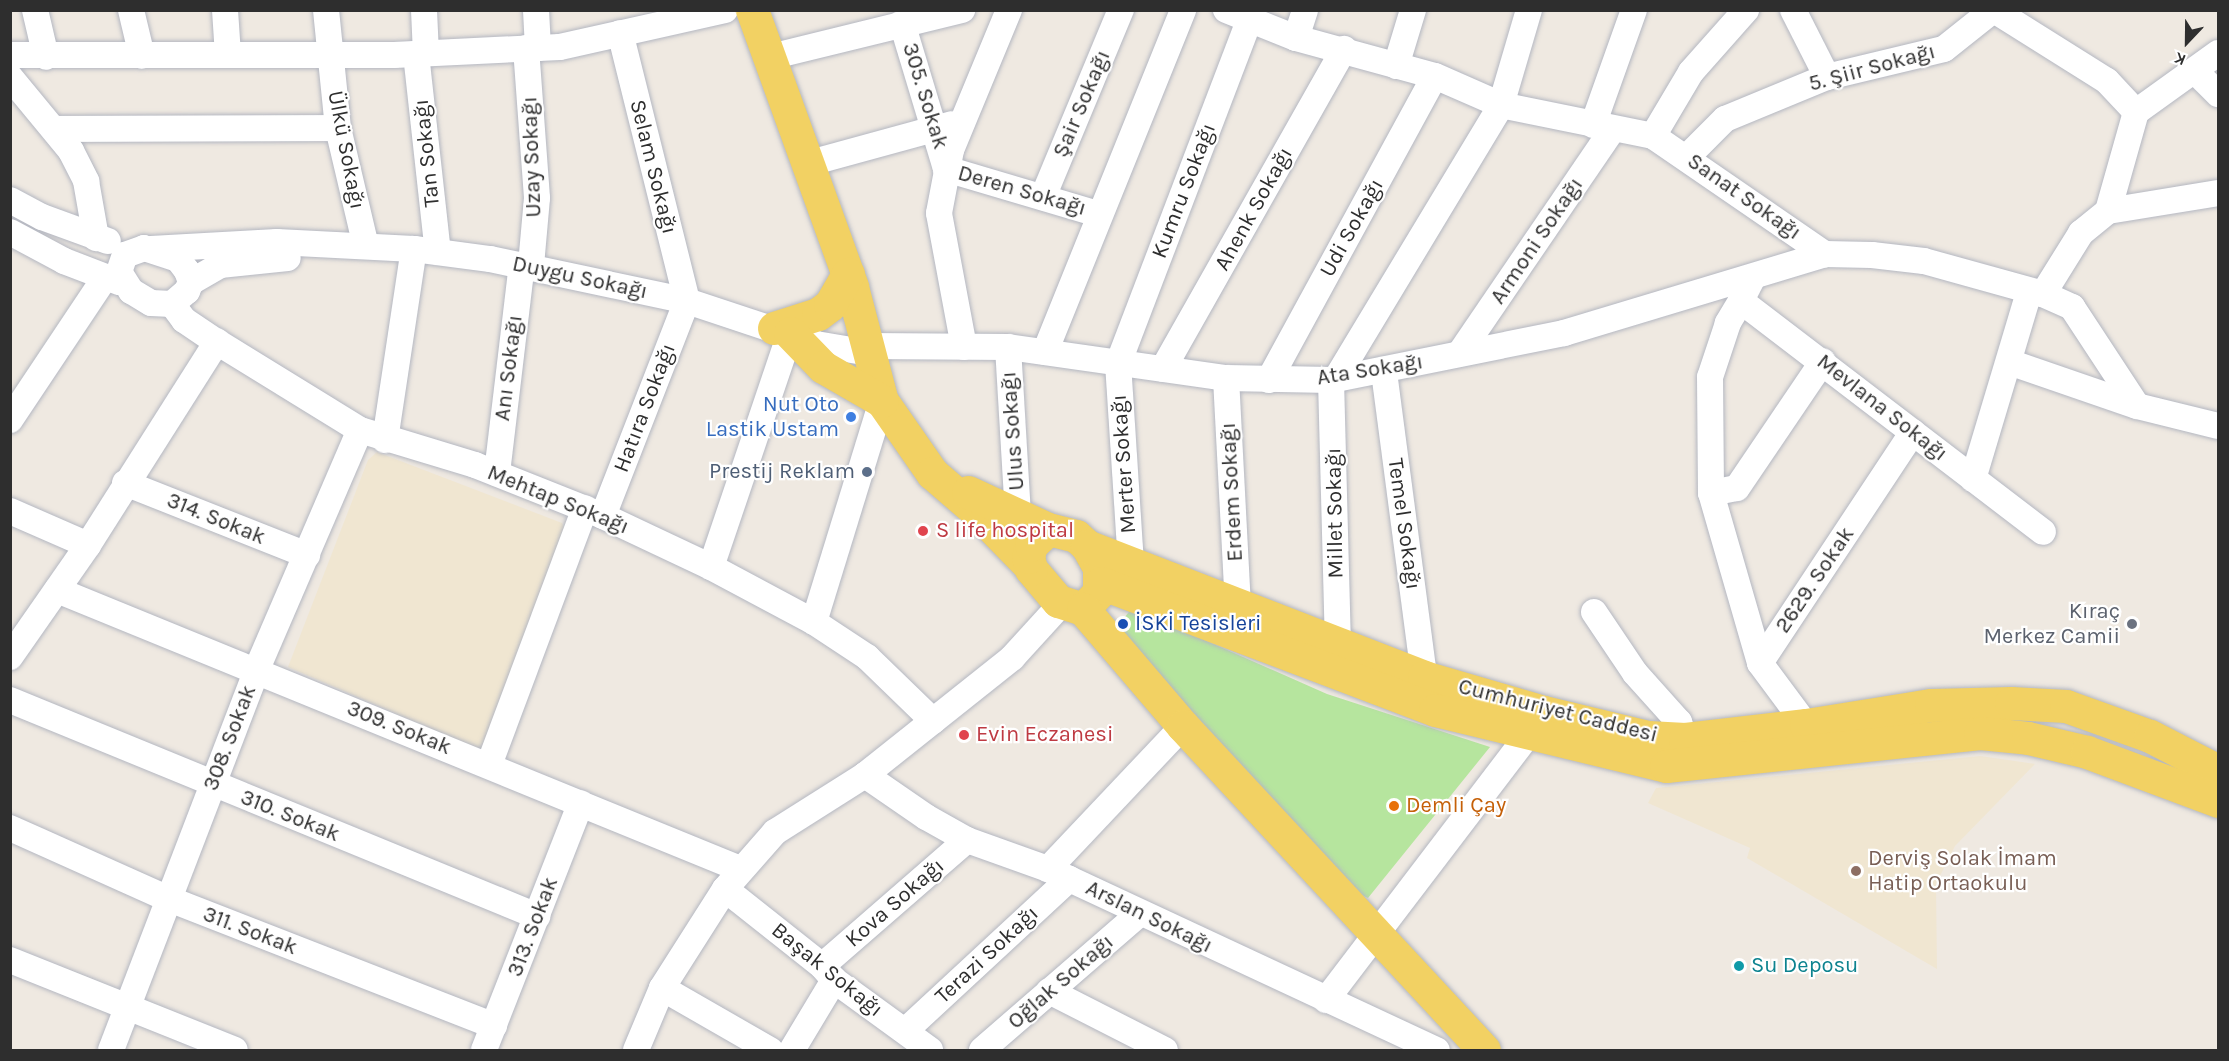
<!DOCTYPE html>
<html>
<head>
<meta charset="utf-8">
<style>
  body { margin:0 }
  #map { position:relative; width:2229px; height:1061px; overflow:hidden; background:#efe9e1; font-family:Karla,sans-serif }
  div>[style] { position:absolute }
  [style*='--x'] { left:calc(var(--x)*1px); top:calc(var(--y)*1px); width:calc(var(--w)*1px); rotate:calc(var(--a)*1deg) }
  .education>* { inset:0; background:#f0e6d1 }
  .green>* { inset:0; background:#b6e59e }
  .roads { filter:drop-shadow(0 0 2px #b4b7c1) drop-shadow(0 0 2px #b4b7c1) }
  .minor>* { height:26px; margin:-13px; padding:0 13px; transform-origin:13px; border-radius:13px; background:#fff }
  .major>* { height:33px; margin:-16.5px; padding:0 16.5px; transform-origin:16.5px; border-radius:16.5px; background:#f2d163 }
  .dots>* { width:16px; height:16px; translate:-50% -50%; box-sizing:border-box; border:3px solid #fff; border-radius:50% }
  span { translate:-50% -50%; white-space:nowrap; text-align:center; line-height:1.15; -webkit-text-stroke:4.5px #fff; paint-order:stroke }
  .street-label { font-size:22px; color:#2e2e2e }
  .shop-label { font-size:22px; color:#366cbe }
  .right { translate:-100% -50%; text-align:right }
  .service-label { font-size:22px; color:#4e5e75 }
  .health-label { font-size:22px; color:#be3a42 }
  .left { translate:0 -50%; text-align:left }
  .worship-label { font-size:22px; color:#5b616d }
  .transit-label { font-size:22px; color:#164399 }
  .food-label { font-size:22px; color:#c56008 }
  .education-label { font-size:22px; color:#785e54 }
  .culture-label { font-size:22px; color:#0d838f }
  .frame { position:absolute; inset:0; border:12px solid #2e2e2e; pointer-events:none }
  .north { position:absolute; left:2157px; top:12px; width:60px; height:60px; -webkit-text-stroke:4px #fff; paint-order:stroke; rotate:202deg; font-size:16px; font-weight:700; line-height:24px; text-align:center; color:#2e2e2e }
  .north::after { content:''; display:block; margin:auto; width:21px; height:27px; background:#2e2e2e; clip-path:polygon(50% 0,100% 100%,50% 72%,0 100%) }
</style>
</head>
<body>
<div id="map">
  <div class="education">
    <div style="clip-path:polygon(377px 452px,562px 523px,567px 534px,483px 751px,288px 667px,368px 460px)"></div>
    <div style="clip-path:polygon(1980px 756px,2035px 764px,1955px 846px,1936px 884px,1937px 969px,1747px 858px,1750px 848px,1648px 803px,1656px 788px)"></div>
  </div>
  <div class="green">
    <div style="clip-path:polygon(1132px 608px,1327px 694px,1490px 747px,1368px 898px,1349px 889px,1117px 627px)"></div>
  </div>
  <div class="roads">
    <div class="minor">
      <div style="--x:35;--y:10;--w:48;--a:76.8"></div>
      <div style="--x:131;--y:10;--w:47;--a:76.6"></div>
      <div style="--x:225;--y:10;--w:45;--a:86.2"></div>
      <div style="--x:326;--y:10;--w:119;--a:84.2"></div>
      <div style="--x:338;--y:128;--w:121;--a:76.7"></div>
      <div style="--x:424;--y:10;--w:44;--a:87.4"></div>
      <div style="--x:536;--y:10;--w:38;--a:87"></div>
      <div style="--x:1226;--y:10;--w:75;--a:21.8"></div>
      <div style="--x:1296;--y:38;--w:144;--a:15.3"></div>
      <div style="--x:1435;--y:76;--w:72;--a:23.7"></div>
      <div style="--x:1501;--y:105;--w:155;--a:11.5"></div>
      <div style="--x:1653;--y:136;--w:209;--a:34.5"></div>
      <div style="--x:1825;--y:254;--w:47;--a:1.2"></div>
      <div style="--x:1872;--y:255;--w:52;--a:6.6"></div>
      <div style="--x:1924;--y:261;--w:123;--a:15.5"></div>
      <div style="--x:2043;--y:294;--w:32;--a:24"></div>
      <div style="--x:2072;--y:307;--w:118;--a:56.7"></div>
      <div style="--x:2137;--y:406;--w:83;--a:13.9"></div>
      <div style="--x:1793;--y:10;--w:75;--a:63.1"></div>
      <div style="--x:1994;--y:10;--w:133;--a:32.1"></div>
      <div style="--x:2107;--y:81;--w:42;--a:46.9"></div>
      <div style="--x:2136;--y:112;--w:103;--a:105.8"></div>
      <div style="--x:2108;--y:211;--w:35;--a:141"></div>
      <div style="--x:2081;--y:233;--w:72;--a:121.9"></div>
      <div style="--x:902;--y:23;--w:152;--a:73.2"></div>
      <div style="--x:946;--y:169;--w:159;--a:16.5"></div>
      <div style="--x:1296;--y:38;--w:29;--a:-72"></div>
      <div style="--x:526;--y:48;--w:150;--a:85.8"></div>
      <div style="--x:537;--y:198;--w:67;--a:95.1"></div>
      <div style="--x:416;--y:54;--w:199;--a:83.7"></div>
      <div style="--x:10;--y:55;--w:384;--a:0"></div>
      <div style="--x:394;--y:55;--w:166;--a:-2.8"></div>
      <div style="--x:560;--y:47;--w:169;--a:-12.6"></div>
      <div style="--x:770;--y:57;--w:198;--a:-13.8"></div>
      <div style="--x:1396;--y:66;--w:59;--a:-73.1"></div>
      <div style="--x:2195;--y:71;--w:33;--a:45"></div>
      <div style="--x:10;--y:77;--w:96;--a:50.5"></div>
      <div style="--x:71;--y:151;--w:34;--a:63"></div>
      <div style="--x:86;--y:181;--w:58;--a:80"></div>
      <div style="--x:2136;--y:112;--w:101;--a:-35.7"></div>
      <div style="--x:1593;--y:125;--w:122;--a:-70.4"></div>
      <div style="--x:55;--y:129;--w:283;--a:-0.2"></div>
      <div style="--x:1653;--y:136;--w:74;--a:-59.3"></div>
      <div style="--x:1691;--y:72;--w:83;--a:-48.4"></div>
      <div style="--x:1687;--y:157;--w:54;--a:-45"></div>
      <div style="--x:1725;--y:119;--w:110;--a:-22.4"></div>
      <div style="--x:1827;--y:77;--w:120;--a:-13.5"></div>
      <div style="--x:1944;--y:49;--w:63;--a:-38.5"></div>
      <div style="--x:806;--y:164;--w:151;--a:-15.3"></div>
      <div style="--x:1043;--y:197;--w:203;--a:-67.4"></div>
      <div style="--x:10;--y:200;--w:36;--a:28"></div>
      <div style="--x:42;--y:217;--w:70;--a:20"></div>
      <div style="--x:2108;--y:211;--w:111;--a:-9.3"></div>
      <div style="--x:10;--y:232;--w:61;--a:28.2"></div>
      <div style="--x:64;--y:261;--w:59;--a:20.9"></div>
      <div style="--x:144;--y:248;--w:36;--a:18"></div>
      <div style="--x:178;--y:259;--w:15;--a:53"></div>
      <div style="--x:187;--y:271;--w:12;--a:70"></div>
      <div style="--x:191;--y:282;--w:10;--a:114"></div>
      <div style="--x:187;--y:291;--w:20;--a:139"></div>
      <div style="--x:172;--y:304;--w:21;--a:-177"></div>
      <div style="--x:151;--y:303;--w:23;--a:-149"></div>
      <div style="--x:131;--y:291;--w:22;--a:-122"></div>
      <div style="--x:119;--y:272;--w:18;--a:-71"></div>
      <div style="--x:125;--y:255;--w:20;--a:-20"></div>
      <div style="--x:151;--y:249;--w:126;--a:-3.2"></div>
      <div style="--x:277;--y:242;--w:137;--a:2.9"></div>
      <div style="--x:414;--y:249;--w:77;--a:7.5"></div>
      <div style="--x:490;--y:259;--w:201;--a:12"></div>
      <div style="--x:687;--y:301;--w:136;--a:18.4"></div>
      <div style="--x:816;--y:344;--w:54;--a:9.6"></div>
      <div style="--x:1753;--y:277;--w:27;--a:117"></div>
      <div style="--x:1741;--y:301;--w:380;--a:37.4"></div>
      <div style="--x:191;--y:282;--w:34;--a:-30"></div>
      <div style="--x:220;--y:265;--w:68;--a:-5.9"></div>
      <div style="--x:1741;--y:301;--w:26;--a:121"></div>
      <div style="--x:1728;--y:323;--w:57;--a:108.4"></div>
      <div style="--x:1710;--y:377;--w:116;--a:89.5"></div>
      <div style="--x:1711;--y:493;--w:177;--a:73.9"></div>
      <div style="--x:172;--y:304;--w:20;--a:53"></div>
      <div style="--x:184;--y:320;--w:40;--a:34"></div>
      <div style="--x:217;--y:342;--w:168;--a:31.6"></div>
      <div style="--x:360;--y:430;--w:120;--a:16.9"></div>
      <div style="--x:475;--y:465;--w:138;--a:21.7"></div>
      <div style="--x:603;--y:516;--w:119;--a:25.3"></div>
      <div style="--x:711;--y:567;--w:117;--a:28.1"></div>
      <div style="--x:814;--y:622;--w:64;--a:33.4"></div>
      <div style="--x:867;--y:657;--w:92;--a:44.1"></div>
      <div style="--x:867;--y:346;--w:141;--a:0.4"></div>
      <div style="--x:1008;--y:347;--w:220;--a:8.1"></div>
      <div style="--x:1226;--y:378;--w:105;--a:1.1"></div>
      <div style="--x:1331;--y:380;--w:238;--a:-11.4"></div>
      <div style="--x:1564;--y:333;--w:273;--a:-16.8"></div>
      <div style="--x:964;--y:347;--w:136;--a:-100.6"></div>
      <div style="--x:939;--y:213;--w:64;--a:-79.2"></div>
      <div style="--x:951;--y:150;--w:152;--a:-67.5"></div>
      <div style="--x:1008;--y:347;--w:167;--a:86.6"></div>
      <div style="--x:1045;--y:352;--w:369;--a:-68"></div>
      <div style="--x:1460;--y:353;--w:271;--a:-55.7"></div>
      <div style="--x:2009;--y:362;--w:135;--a:19"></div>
      <div style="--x:1163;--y:369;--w:368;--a:-60.5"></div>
      <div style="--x:1384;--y:372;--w:308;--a:82.5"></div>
      <div style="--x:1226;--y:378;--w:229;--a:87"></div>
      <div style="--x:1336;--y:379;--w:320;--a:-58.9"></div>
      <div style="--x:1501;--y:105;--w:99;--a:-73.6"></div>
      <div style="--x:1269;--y:380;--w:346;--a:-61.4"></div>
      <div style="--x:1331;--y:380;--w:266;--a:88.5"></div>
      <div style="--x:10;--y:420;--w:169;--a:-56.3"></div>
      <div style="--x:385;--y:440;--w:193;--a:-81.4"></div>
      <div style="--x:497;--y:473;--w:210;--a:-83.2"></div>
      <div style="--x:1973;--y:479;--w:195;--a:-73.3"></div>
      <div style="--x:125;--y:483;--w:196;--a:21.6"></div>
      <div style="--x:1711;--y:493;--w:26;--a:-11"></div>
      <div style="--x:1737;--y:488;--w:153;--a:-55.9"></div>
      <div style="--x:10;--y:511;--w:85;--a:23.6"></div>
      <div style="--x:603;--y:516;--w:231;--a:-68.7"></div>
      <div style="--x:687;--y:301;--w:276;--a:-104"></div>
      <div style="--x:1131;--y:564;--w:200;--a:-93.7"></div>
      <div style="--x:1118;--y:364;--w:369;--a:-69.1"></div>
      <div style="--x:711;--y:567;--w:247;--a:-71.3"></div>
      <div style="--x:57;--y:590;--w:738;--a:22.22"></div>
      <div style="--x:1594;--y:612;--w:73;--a:56.1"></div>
      <div style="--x:1635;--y:673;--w:66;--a:48.1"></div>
      <div style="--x:1679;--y:722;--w:18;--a:71"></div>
      <div style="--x:814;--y:622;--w:231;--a:-72.9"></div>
      <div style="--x:10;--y:657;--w:136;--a:-55.1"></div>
      <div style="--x:88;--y:545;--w:241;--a:-57.6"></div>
      <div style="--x:10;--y:700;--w:570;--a:22.29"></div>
      <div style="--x:1806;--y:725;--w:77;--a:-126.6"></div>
      <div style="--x:1760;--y:663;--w:277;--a:-56.5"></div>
      <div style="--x:489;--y:765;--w:274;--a:-69.5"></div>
      <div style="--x:865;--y:775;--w:74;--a:34.5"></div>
      <div style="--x:926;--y:817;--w:47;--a:29.3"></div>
      <div style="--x:967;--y:840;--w:86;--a:19.7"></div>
      <div style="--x:1048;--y:869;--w:429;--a:25"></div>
      <div style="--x:10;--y:828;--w:174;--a:24.1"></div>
      <div style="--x:169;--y:899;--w:349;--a:21.3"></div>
      <div style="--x:1048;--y:869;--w:197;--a:-46.6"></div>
      <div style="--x:725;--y:889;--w:124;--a:38.4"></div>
      <div style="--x:822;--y:966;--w:18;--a:49"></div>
      <div style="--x:834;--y:980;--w:119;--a:36.1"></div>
      <div style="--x:10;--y:960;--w:242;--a:21.8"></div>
      <div style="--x:822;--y:966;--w:192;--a:-41"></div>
      <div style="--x:662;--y:988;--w:125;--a:29.9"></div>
      <div style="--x:1049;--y:991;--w:130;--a:27"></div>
      <div style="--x:1326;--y:1000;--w:333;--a:-52.7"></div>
      <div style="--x:905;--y:1031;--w:224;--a:-42.8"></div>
      <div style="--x:111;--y:1050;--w:408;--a:-69"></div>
      <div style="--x:257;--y:669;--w:260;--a:-66.7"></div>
      <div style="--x:484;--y:1050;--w:265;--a:-68.6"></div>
      <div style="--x:636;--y:1050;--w:67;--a:-67.2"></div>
      <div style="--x:662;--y:988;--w:117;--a:-57.5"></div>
      <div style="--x:725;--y:889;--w:76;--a:-48.7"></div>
      <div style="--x:775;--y:832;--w:107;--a:-32.3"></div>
      <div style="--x:865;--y:775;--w:188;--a:-38.5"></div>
      <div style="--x:1012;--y:658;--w:74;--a:-47.7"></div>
      <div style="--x:792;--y:1050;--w:82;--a:-59"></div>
      <div style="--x:982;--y:1050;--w:209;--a:-40.9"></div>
    </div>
    <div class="major">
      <div style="--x:752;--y:10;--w:294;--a:70.1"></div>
      <div style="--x:852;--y:287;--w:118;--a:75.3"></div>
      <div style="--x:882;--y:401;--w:88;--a:55.2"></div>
      <div style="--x:932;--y:473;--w:57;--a:40.7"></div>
      <div style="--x:975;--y:510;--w:78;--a:45.5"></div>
      <div style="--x:774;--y:328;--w:46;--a:-17.7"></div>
      <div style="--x:818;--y:314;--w:15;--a:-37"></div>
      <div style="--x:830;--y:305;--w:36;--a:-60"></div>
      <div style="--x:790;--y:333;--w:47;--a:45.9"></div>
      <div style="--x:823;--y:367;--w:68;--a:30"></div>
      <div style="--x:968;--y:492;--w:88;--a:24.8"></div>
      <div style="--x:1048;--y:529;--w:29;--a:14"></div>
      <div style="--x:1076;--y:536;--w:15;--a:42"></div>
      <div style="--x:1087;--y:546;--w:25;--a:61"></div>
      <div style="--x:1099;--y:568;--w:24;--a:90"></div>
      <div style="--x:1099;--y:592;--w:23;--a:133"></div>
      <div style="--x:1083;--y:609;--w:26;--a:-162"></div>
      <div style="--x:1058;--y:601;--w:42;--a:-130.2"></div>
      <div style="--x:1031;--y:569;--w:12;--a:-104"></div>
      <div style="--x:1028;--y:557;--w:12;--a:-76"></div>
      <div style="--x:1031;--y:545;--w:23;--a:-43"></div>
      <div style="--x:1087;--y:546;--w:362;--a:21.2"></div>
      <div style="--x:1424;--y:677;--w:125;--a:16.3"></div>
      <div style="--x:1544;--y:712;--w:107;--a:13.5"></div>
      <div style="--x:1648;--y:737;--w:37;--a:3"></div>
      <div style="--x:1685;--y:739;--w:122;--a:-6.6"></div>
      <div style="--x:1806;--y:725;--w:127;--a:-9.1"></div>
      <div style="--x:1931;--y:705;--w:80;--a:-1.4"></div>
      <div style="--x:2011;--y:703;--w:55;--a:3.1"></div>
      <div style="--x:2066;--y:706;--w:89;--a:19.7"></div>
      <div style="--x:2150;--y:736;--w:76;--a:27.2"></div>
      <div style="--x:1101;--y:583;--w:357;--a:20.8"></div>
      <div style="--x:1435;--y:710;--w:238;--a:13.6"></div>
      <div style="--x:1666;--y:766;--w:316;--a:-6"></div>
      <div style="--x:1980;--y:733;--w:48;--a:5.9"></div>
      <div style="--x:2028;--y:738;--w:61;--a:13.3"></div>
      <div style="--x:2087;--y:752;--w:140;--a:20.5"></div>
      <div style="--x:1083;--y:609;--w:154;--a:49.5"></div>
      <div style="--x:1183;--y:726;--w:442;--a:47.1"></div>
    </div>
  </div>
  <div class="dots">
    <div style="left:851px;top:417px;background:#3f7fe0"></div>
    <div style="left:867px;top:472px;background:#5c6f8a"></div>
    <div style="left:923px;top:531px;background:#e0444e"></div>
    <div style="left:1123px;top:624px;background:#1a4fb4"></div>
    <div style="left:2132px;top:624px;background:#6b7280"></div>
    <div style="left:964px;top:735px;background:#e0444e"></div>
    <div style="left:1394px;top:806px;background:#e8710a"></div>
    <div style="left:1856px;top:871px;background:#8d6e63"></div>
    <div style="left:1739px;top:966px;background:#0f9aa8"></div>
  </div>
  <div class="street-label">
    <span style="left:1872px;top:68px;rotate:-15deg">5. Şiir Sokağı</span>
    <span style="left:925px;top:96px;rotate:73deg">305. Sokak</span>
    <span style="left:1082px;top:104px;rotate:-67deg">Şair Sokağı</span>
    <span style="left:346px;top:150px;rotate:79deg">Ülkü Sokağı</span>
    <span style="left:427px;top:153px;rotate:-96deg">Tan Sokağı</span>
    <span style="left:532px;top:157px;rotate:-92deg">Uzay Sokağı</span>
    <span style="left:653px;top:167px;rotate:76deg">Selam Sokağı</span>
    <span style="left:1022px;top:191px;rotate:16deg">Deren Sokağı</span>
    <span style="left:1184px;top:191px;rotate:-69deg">Kumru Sokağı</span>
    <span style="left:1744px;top:197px;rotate:35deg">Sanat Sokağı</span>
    <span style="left:1254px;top:209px;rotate:-61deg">Ahenk Sokağı</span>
    <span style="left:1352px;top:228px;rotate:-61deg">Udi Sokağı</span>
    <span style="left:1537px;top:241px;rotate:-56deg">Armoni Sokağı</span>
    <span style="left:580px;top:278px;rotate:12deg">Duygu Sokağı</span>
    <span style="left:509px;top:368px;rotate:-83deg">Anı Sokağı</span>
    <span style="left:1370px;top:370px;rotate:-9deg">Ata Sokağı</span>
    <span style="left:645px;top:408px;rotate:-69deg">Hatıra Sokağı</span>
    <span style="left:1882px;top:408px;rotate:38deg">Mevlana Sokağı</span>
    <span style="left:1013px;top:431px;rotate:-94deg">Ulus Sokağı</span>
    <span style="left:1124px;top:464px;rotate:-94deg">Merter Sokağı</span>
    <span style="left:1232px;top:492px;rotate:-93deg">Erdem Sokağı</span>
    <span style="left:558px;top:500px;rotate:22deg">Mehtap Sokağı</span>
    <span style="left:1335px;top:513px;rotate:-91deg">Millet Sokağı</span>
    <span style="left:216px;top:519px;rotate:22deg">314. Sokak</span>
    <span style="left:1404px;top:524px;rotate:82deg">Temel Sokağı</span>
    <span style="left:1815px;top:580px;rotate:-56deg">2629. Sokak</span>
    <span style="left:1558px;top:711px;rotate:14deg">Cumhuriyet Caddesi</span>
    <span style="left:399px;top:728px;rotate:22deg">309. Sokak</span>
    <span style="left:230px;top:738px;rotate:-69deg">308. Sokak</span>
    <span style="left:290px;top:816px;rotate:22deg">310. Sokak</span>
    <span style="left:895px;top:903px;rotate:-41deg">Kova Sokağı</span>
    <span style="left:1149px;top:917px;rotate:26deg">Arslan Sokağı</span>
    <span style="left:533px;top:927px;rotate:-69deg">313. Sokak</span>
    <span style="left:250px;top:931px;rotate:21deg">311. Sokak</span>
    <span style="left:987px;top:955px;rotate:-43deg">Terazi Sokağı</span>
    <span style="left:827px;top:970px;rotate:39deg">Başak Sokağı</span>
    <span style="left:1061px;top:982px;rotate:-41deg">Oğlak Sokağı</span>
  </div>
  <div class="shop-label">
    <span class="right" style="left:839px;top:417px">Nut Oto<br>Lastik Ustam</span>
  </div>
  <div class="service-label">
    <span class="right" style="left:855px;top:472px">Prestij Reklam</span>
  </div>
  <div class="health-label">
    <span class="left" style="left:936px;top:531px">S life hospital</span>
    <span class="left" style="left:976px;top:735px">Evin Eczanesi</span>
  </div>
  <div class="worship-label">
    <span class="right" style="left:2120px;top:624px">Kıraç<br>Merkez Camii</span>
  </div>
  <div class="transit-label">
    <span class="left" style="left:1135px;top:624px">İSKİ Tesisleri</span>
  </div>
  <div class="food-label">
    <span class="left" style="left:1406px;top:806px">Demli Çay</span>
  </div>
  <div class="education-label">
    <span class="left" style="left:1868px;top:871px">Derviş Solak İmam<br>Hatip Ortaokulu</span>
  </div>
  <div class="culture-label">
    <span class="left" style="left:1751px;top:966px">Su Deposu</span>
  </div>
  <div class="frame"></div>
  <div class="north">K</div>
</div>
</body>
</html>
